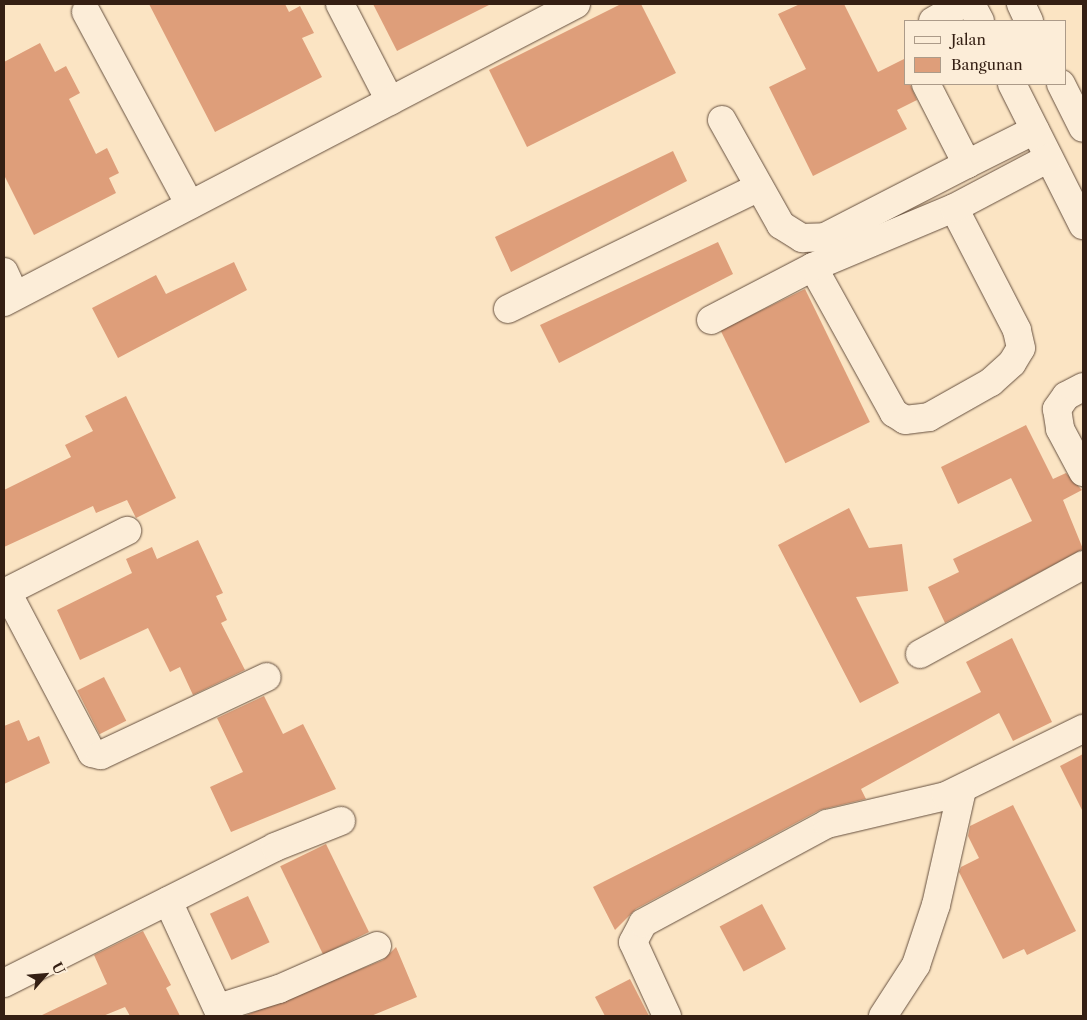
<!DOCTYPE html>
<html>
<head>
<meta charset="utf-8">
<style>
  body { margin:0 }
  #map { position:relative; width:1087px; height:1020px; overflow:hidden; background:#fbe4c3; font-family:"Libre Caslon Text",serif }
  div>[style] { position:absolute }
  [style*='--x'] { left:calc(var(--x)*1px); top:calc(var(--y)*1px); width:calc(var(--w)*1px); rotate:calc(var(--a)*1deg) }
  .building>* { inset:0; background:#de9e7a; transform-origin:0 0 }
  .roads { filter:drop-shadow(0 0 1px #66503f) drop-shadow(0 0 1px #66503f) }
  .minor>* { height:28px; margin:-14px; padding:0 14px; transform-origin:14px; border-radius:14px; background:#fcedd8 }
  span { translate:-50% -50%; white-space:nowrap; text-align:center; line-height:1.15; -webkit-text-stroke:4px #fcedd8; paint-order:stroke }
  .frame { position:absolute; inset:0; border:5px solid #341f13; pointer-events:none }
  .legend { position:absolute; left:904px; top:20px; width:162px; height:65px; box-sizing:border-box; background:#fcedd8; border:1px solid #ac9b89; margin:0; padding:6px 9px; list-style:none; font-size:15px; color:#341f13 }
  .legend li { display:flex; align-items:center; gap:10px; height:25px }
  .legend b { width:25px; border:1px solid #ac9b89 }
  .north { position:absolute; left:20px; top:950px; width:50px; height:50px; -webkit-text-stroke:4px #fcedd8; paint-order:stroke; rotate:63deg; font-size:14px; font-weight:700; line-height:20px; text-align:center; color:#341f13 }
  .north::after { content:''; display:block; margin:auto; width:18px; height:22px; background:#341f13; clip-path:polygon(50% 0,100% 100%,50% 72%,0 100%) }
</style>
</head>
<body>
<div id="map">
  <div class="building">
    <div style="clip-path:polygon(149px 4px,285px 4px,289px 12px,300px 6px,314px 33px,302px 38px,322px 77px,215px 132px)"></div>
    <div style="clip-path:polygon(373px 4px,491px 4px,397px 51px)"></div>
    <div style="clip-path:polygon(621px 4px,641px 4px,676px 73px,527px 147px,489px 70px)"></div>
    <div style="clip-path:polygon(800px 4px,844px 4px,878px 72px,906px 58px,906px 84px,910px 84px,917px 100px,897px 110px,907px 129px,813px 176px,769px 87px,806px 69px,778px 14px)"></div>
    <div style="clip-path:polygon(40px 43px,55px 72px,66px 66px,80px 93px,69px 99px,96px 154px,107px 148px,119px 173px,109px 178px,116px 193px,34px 235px,4px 175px,4px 62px)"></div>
    <div style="clip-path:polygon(673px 151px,687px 181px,511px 272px,495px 237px)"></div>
    <div style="clip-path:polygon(718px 242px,733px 274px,559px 363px,540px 325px)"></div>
    <div style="clip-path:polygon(234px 262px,247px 290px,118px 358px,92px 308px,156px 275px,166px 294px)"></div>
    <div style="left:805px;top:289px;width:148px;height:94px;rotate:64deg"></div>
    <div style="clip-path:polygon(126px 396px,176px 498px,136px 518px,127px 500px,96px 513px,93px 506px,4px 547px,4px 490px,71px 457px,65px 445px,93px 431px,85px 416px)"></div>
    <div style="clip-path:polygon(1026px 425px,1053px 479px,1066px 473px,1082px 490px,1063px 500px,1083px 549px,945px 623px,928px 587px,959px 572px,953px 559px,1032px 521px,1011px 478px,958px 504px,941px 467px)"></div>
    <div style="clip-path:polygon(849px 508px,869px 548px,902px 544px,908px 591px,856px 597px,899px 683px,860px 703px,778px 545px)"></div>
    <div style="clip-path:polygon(198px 540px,223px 593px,216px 596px,227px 620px,221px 623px,245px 670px,193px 695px,180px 667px,170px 672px,148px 628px,80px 660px,57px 610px,132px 573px,126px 559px,152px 547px,157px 559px)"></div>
    <div style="clip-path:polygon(1012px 638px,1052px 722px,1013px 741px,999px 713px,861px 789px,866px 799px,820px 810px,636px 909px,615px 930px,593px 887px,981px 692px,966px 662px)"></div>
    <div style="left:104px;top:677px;width:49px;height:30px;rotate:63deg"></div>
    <div style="clip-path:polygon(264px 696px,283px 734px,303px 724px,336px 789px,231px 832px,210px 787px,243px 772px,217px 718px)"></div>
    <div style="clip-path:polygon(19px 720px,28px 741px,39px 736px,50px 763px,4px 784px,4px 726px)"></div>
    <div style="clip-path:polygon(1083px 754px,1083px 812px,1060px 766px)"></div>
    <div style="clip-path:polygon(1013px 805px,1076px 931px,1027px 955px,1024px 949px,1003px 959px,959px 872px,961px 867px,979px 858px,968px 836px,970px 826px)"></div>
    <div style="left:326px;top:844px;width:98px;height:51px;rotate:64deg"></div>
    <div style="left:248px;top:896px;width:51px;height:42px;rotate:65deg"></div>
    <div style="left:762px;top:904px;width:51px;height:48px;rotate:62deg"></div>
    <div style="clip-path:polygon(143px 931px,171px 985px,166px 988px,180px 1016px,130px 1016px,125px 1007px,103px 1016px,40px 1016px,107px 984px,94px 955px)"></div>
    <div style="clip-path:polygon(396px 947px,417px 997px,371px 1016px,244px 1016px,383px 960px)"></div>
    <div style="clip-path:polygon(630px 979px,649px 1016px,605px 1016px,595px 997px)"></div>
  </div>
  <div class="roads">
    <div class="minor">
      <div style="--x:340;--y:4;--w:109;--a:62.7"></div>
      <div style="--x:971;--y:4;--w:19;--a:62"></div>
      <div style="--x:1021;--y:4;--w:19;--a:65"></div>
      <div style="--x:86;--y:12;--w:219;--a:61.7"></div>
      <div style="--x:933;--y:21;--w:34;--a:-30"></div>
      <div style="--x:926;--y:84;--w:90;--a:62.9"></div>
      <div style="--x:967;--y:164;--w:76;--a:-26.6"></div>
      <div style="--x:1012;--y:84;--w:158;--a:63.3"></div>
      <div style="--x:1061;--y:84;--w:49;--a:63.4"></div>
      <div style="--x:722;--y:120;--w:120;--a:60.7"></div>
      <div style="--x:781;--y:225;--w:25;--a:32"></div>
      <div style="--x:802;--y:238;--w:23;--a:-2"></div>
      <div style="--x:825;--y:237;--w:160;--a:-27.2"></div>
      <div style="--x:813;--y:267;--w:167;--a:61"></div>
      <div style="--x:894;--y:413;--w:13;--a:32"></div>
      <div style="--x:905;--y:420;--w:24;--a:-7"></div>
      <div style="--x:929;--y:417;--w:71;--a:-29.4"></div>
      <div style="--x:991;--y:382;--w:28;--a:-42"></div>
      <div style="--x:1012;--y:363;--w:17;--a:-59"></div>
      <div style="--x:1021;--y:348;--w:18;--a:-103"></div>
      <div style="--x:1017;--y:330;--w:137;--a:-117.3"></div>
      <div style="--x:4;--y:272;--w:26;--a:65"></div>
      <div style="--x:4;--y:302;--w:645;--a:-27.52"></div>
      <div style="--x:508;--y:309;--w:279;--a:-25.9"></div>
      <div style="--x:711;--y:320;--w:115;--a:-27.5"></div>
      <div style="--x:813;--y:267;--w:153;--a:-22.7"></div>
      <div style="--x:954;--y:208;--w:107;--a:-27.8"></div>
      <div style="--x:1083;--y:387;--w:19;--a:152"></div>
      <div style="--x:1066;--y:396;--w:16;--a:125"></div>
      <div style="--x:1057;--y:409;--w:20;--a:81"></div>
      <div style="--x:1060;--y:429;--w:49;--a:61.9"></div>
      <div style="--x:7;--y:592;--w:182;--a:62.2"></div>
      <div style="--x:92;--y:753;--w:9;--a:13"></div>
      <div style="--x:101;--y:755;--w:183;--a:-25.2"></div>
      <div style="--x:4;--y:593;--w:138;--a:-26.8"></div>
      <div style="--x:920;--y:654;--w:186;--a:-28.6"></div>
      <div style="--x:168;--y:901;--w:127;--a:65.3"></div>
      <div style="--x:4;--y:983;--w:303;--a:-26.6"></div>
      <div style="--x:275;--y:847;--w:71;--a:-21.5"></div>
      <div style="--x:218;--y:1008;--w:64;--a:-17.3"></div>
      <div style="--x:279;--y:989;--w:107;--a:-23.7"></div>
      <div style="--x:667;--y:1016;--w:81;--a:-114.7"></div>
      <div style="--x:633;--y:942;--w:21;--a:-62"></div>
      <div style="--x:643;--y:923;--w:209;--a:-28.3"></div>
      <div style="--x:827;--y:824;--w:122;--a:-13.2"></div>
      <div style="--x:946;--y:796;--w:153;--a:-26.1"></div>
      <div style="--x:883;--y:1016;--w:61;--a:-57.1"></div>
      <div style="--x:916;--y:965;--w:63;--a:-71.6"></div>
      <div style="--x:936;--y:905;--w:118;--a:-77.3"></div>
    </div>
  </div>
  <div class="frame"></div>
  <ul class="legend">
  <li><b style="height:6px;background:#fcedd8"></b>Jalan</li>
  <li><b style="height:14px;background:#de9e7a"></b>Bangunan</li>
  </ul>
  <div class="north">U</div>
</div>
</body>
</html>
